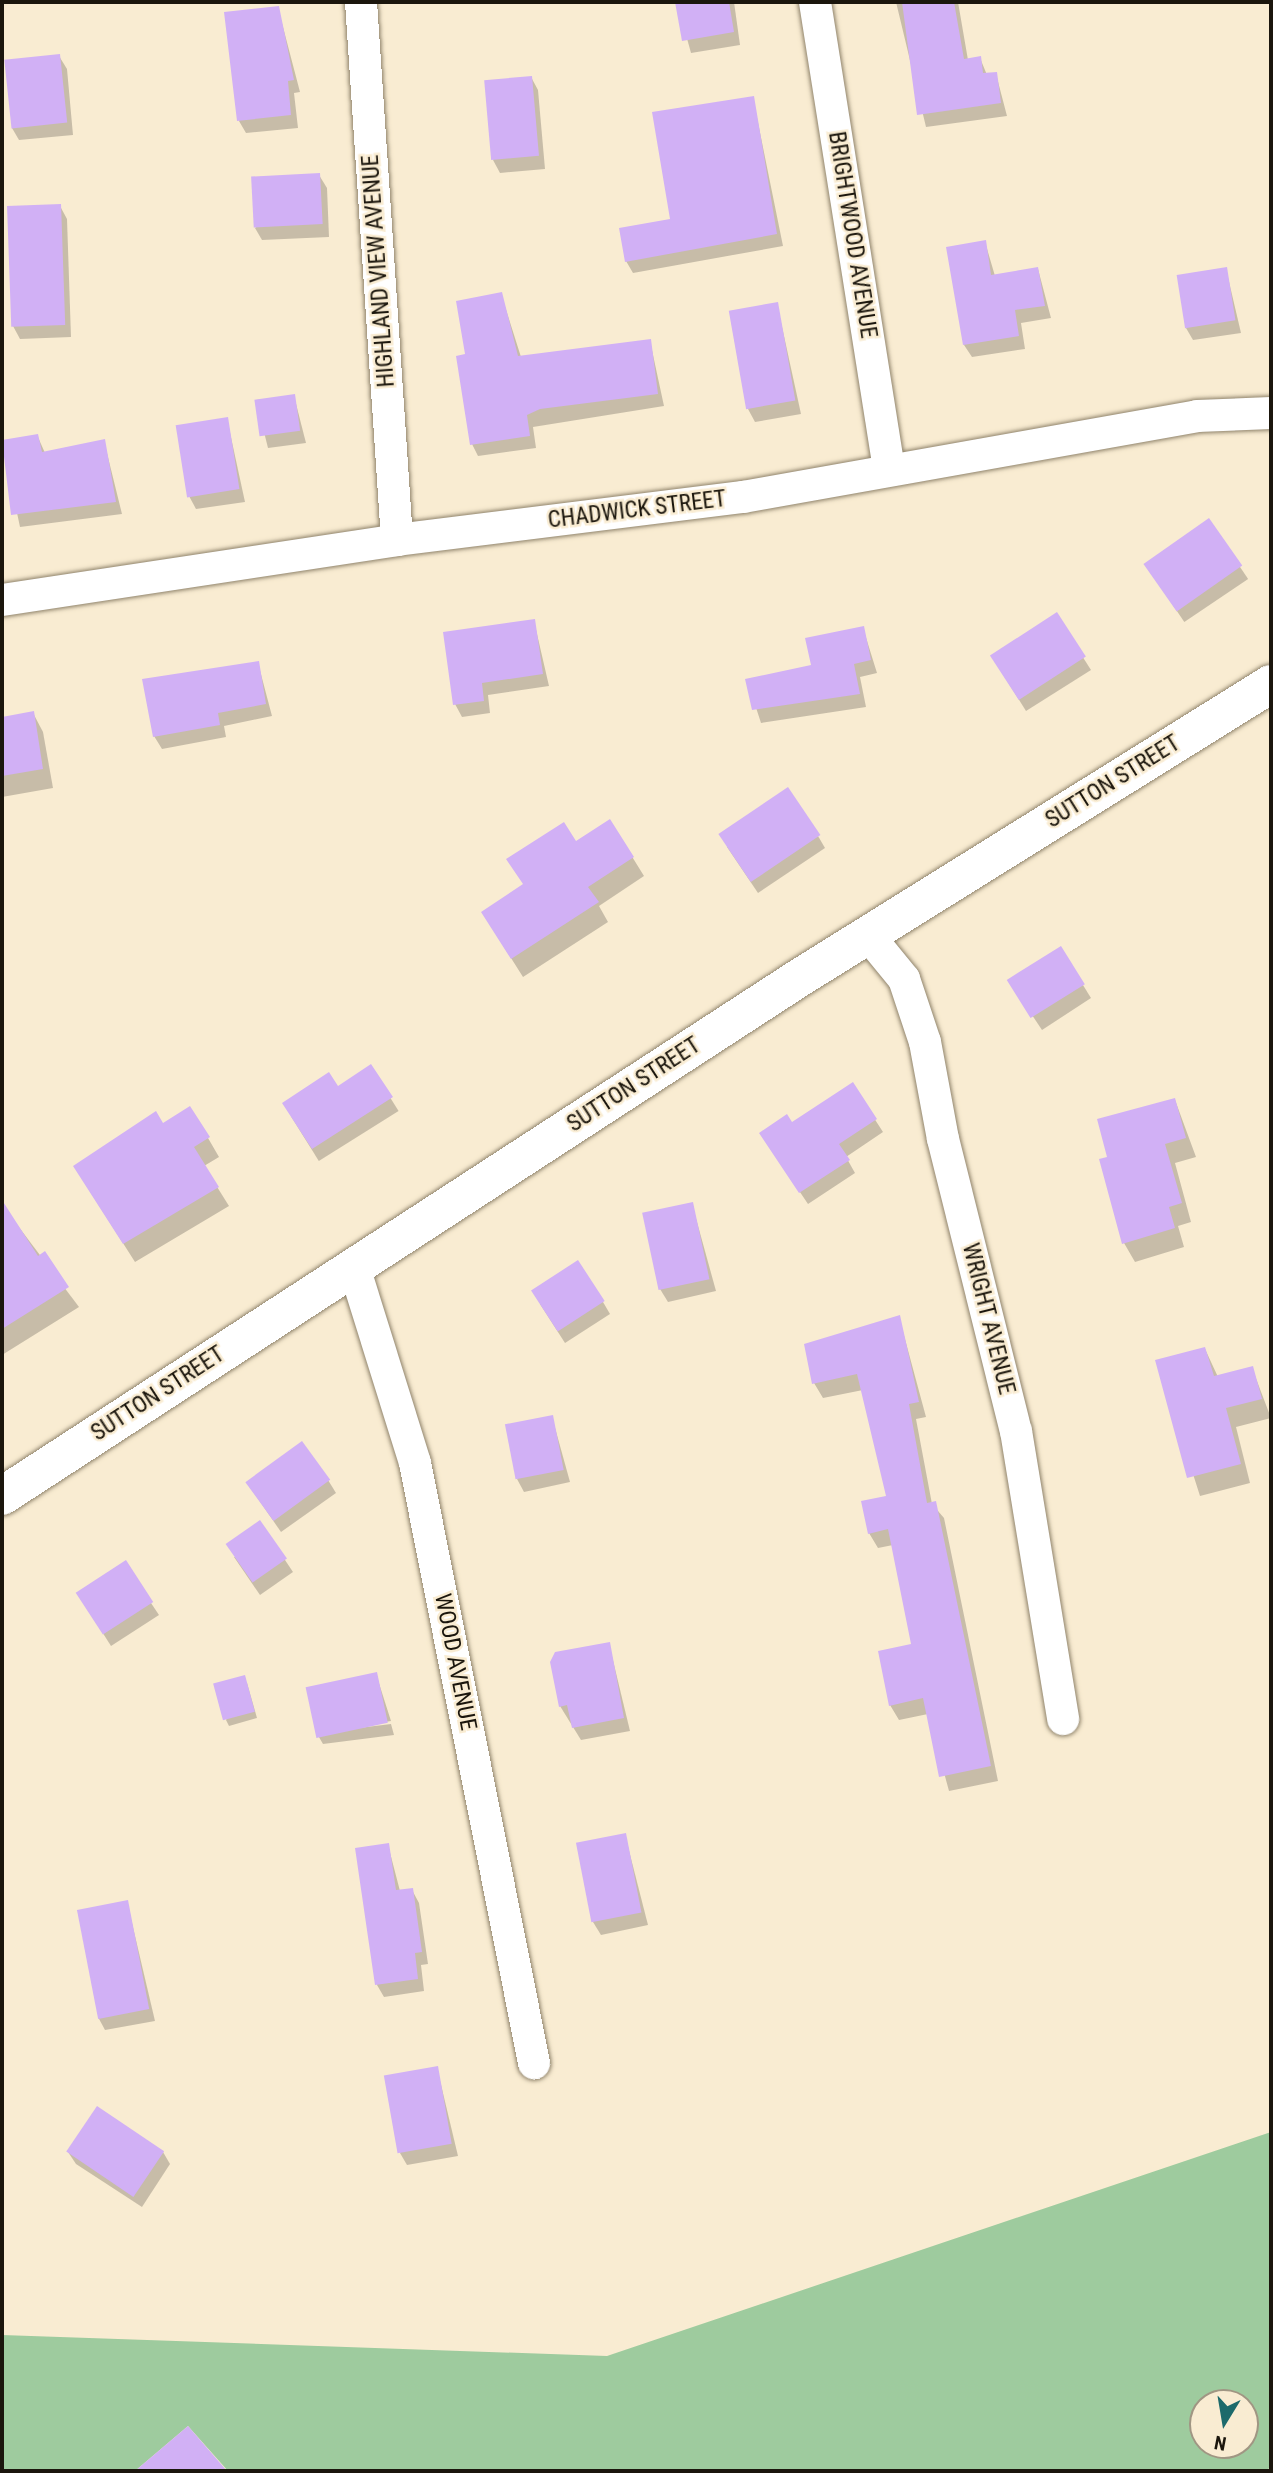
<!DOCTYPE html>
<html>
<head>
<meta charset="utf-8">
<style>
  body { margin:0 }
  #map { position:relative; width:1273px; height:2473px; overflow:hidden; background:#f9ecd2; font-family:"Roboto Condensed",sans-serif }
  div>[style] { position:absolute }
  [style*='--x'] { left:calc(var(--x)*1px); top:calc(var(--y)*1px); width:calc(var(--w)*1px); rotate:calc(var(--a)*1deg) }
  .green>* { inset:0; background:#9ecb9e }
  .shadow>* { inset:0; background:#0003; transform-origin:0 0 }
  .building>* { inset:0; background:#d1b0f5; transform-origin:0 0 }
  .roads { filter:drop-shadow(0 0 2px #90846c) drop-shadow(0 0 2px #90846c) }
  .street>* { height:32px; margin:-16px; padding:0 16px; transform-origin:16px; border-radius:16px; background:#fff }
  .highway>* { height:38px; margin:-19px; padding:0 19px; transform-origin:19px; border-radius:19px; background:#fff }
  span { translate:-50% -50%; white-space:nowrap; text-align:center; line-height:1.15; -webkit-text-stroke:5px #f9ecd2; paint-order:stroke }
  .street-label { font-size:23px; color:#1b160d }
  .frame { position:absolute; inset:0; border:4px solid #1b160d; pointer-events:none }
  .north { position:absolute; left:1189px; top:2389px; width:70px; height:70px; box-sizing:border-box; background:#f9ecd2; border:2px solid #a09683; border-radius:50%; rotate:191deg; font-size:19px; font-weight:700; line-height:28px; text-align:center; color:#1b160d }
  .north::after { content:''; display:block; margin:auto; width:24px; height:32px; background:#1d6a6b; clip-path:polygon(50% 0,100% 100%,50% 72%,0 100%) }
</style>
</head>
<body>
<div id="map">
  <div class="green">
    <div style="clip-path:polygon(evenodd,1271px 2132px,1271px 2467px,1265px 2471px,228px 2471px,188px 2426px,135px 2471px,2px 2471px,2px 2335px,607px 2356px,1271px 2132px,1203px 2403px,1245px 2403px,1245px 2445px,1203px 2445px,1203px 2403px)"></div>
  </div>
  <div class="shadow">
    <div style="clip-path:polygon(677px 2px,734px 2px,740px 45px,691px 53px)"></div>
    <div style="clip-path:polygon(896px 2px,958px 2px,968px 60px,980px 58px,987px 75px,996px 74px,1007px 116px,926px 127px)"></div>
    <div style="clip-path:polygon(278px 8px,300px 92px,294px 93px,298px 128px,246px 133px,239px 121px)"></div>
    <div style="clip-path:polygon(59px 56px,67px 69px,73px 135px,19px 140px,12px 128px)"></div>
    <div style="clip-path:polygon(531px 77px,538px 90px,545px 169px,500px 173px,493px 160px)"></div>
    <div style="clip-path:polygon(753px 98px,783px 246px,633px 273px,626px 261px,672px 221px)"></div>
    <div style="clip-path:polygon(319px 175px,327px 188px,329px 237px,262px 240px,255px 228px)"></div>
    <div style="clip-path:polygon(60px 206px,67px 219px,71px 337px,20px 339px,13px 326px)"></div>
    <div style="clip-path:polygon(985px 242px,995px 276px,1038px 269px,1051px 318px,1021px 323px,1025px 349px,972px 357px,964px 345px)"></div>
    <div style="clip-path:polygon(1226px 269px,1241px 333px,1193px 340px,1186px 328px)"></div>
    <div style="clip-path:polygon(501px 294px,521px 357px,650px 341px,664px 406px,533px 427px,536px 448px,478px 456px,472px 444px,467px 356px)"></div>
    <div style="clip-path:polygon(777px 304px,801px 414px,755px 422px,748px 409px)"></div>
    <div style="clip-path:polygon(294px 396px,306px 443px,268px 448px,256px 400px)"></div>
    <div style="clip-path:polygon(227px 419px,245px 502px,196px 509px,189px 496px)"></div>
    <div style="clip-path:polygon(37px 435px,45px 453px,104px 441px,122px 514px,20px 527px,2px 442px)"></div>
    <div style="left:1209px;top:521px;width:70px;height:77px;rotate:56deg"></div>
    <div style="clip-path:polygon(1056px 615px,1091px 670px,1026px 711px,999px 668px)"></div>
    <div style="clip-path:polygon(534px 621px,549px 686px,488px 695px,490px 713px,462px 717px,455px 704px)"></div>
    <div style="clip-path:polygon(863px 628px,877px 673px,860px 677px,866px 707px,761px 723px,747px 680px,813px 667px)"></div>
    <div style="clip-path:polygon(258px 663px,272px 716px,224px 726px,226px 737px,162px 749px,154px 736px)"></div>
    <div style="clip-path:polygon(33px 713px,43px 732px,53px 788px,2px 797px,2px 718px)"></div>
    <div style="clip-path:polygon(610px 821px,644px 876px,599px 906px,608px 922px,523px 977px,494px 931px,524px 886px)"></div>
    <div style="clip-path:polygon(818px 836px,825px 848px,758px 893px,727px 847px)"></div>
    <div style="clip-path:polygon(1060px 948px,1091px 998px,1042px 1030px,1018px 994px)"></div>
    <div style="left:371px;top:1067px;width:52px;height:94px;rotate:58deg"></div>
    <div style="clip-path:polygon(852px 1084px,883px 1132px,846px 1157px,855px 1173px,808px 1204px,769px 1146px)"></div>
    <div style="clip-path:polygon(1175px 1100px,1196px 1157px,1175px 1163px,1191px 1222px,1178px 1226px,1184px 1247px,1135px 1262px,1124px 1243px,1109px 1158px)"></div>
    <div style="clip-path:polygon(163px 1126px,208px 1138px,219px 1157px,204px 1166px,229px 1206px,135px 1262px,86px 1185px)"></div>
    <div style="clip-path:polygon(692px 1204px,716px 1291px,668px 1302px,660px 1289px)"></div>
    <div style="clip-path:polygon(6px 1210px,79px 1307px,2px 1355px,2px 1213px)"></div>
    <div style="clip-path:polygon(603px 1302px,610px 1314px,565px 1343px,540px 1304px)"></div>
    <div style="clip-path:polygon(899px 1317px,926px 1417px,916px 1419px,932px 1504px,944px 1518px,998px 1781px,949px 1791px,928px 1714px,899px 1720px,890px 1705px,913px 1646px,893px 1545px,878px 1548px,869px 1533px,888px 1497px,863px 1390px,823px 1398px,814px 1383px)"></div>
    <div style="clip-path:polygon(1205px 1349px,1218px 1377px,1252px 1368px,1271px 1418px,1236px 1427px,1250px 1483px,1200px 1496px,1157px 1361px)"></div>
    <div style="clip-path:polygon(552px 1417px,570px 1482px,524px 1492px,517px 1479px)"></div>
    <div style="clip-path:polygon(328px 1480px,336px 1493px,281px 1532px,247px 1483px)"></div>
    <div style="clip-path:polygon(234px 1557px,285px 1560px,293px 1572px,260px 1595px)"></div>
    <div style="clip-path:polygon(151px 1603px,159px 1615px,111px 1646px,85px 1605px)"></div>
    <div style="clip-path:polygon(609px 1644px,630px 1731px,581px 1740px,560px 1706px)"></div>
    <div style="clip-path:polygon(376px 1674px,391px 1721px,318px 1733px,391px 1724px,394px 1735px,323px 1744px,316px 1732px)"></div>
    <div style="clip-path:polygon(247px 1683px,257px 1718px,229px 1726px,226px 1720px)"></div>
    <div style="clip-path:polygon(625px 1835px,648px 1925px,601px 1935px,593px 1922px)"></div>
    <div style="clip-path:polygon(388px 1845px,400px 1891px,412px 1890px,419px 1903px,428px 1964px,421px 1965px,424px 1991px,384px 1997px,377px 1985px)"></div>
    <div style="clip-path:polygon(127px 1902px,155px 2021px,105px 2030px,98px 2017px)"></div>
    <div style="clip-path:polygon(437px 2068px,458px 2156px,407px 2165px,400px 2153px)"></div>
    <div style="clip-path:polygon(68px 2152px,163px 2152px,170px 2164px,142px 2207px,76px 2164px)"></div>
  </div>
  <div class="building">
    <div style="clip-path:polygon(675px 2px,729px 2px,734px 32px,682px 41px)"></div>
    <div style="clip-path:polygon(902px 2px,954px 2px,964px 59px,981px 56px,983px 73px,997px 72px,1001px 103px,917px 115px)"></div>
    <div style="clip-path:polygon(279px 6px,294px 80px,288px 81px,291px 115px,237px 121px,224px 12px)"></div>
    <div style="left:60px;top:54px;width:69px;height:56px;rotate:84deg"></div>
    <div style="left:532px;top:76px;width:80px;height:48px;rotate:85deg"></div>
    <div style="clip-path:polygon(754px 96px,777px 234px,625px 262px,619px 228px,670px 219px,652px 112px)"></div>
    <div style="left:320px;top:173px;width:51px;height:69px;rotate:87deg"></div>
    <div style="left:61px;top:204px;width:121px;height:54px;rotate:88deg"></div>
    <div style="clip-path:polygon(986px 240px,991px 275px,1038px 267px,1045px 306px,1015px 310px,1019px 336px,963px 345px,946px 247px)"></div>
    <div style="left:1227px;top:267px;width:54px;height:51px;rotate:81deg"></div>
    <div style="clip-path:polygon(502px 292px,518px 356px,651px 339px,658px 394px,540px 409px,527px 415px,530px 436px,470px 445px,456px 356px,465px 354px,456px 301px)"></div>
    <div style="left:778px;top:302px;width:100px;height:50px;rotate:80deg"></div>
    <div style="left:295px;top:394px;width:37px;height:41px;rotate:82deg"></div>
    <div style="left:228px;top:417px;width:73px;height:53px;rotate:81deg"></div>
    <div style="clip-path:polygon(38px 434px,42px 452px,105px 439px,116px 502px,11px 515px,2px 440px)"></div>
    <div style="left:1209px;top:518px;width:58px;height:80px;rotate:55deg"></div>
    <div style="left:1057px;top:612px;width:53px;height:80px;rotate:57deg"></div>
    <div style="clip-path:polygon(535px 619px,543px 674px,482px 683px,484px 701px,453px 705px,443px 632px)"></div>
    <div style="clip-path:polygon(864px 626px,871px 660px,854px 664px,860px 694px,752px 710px,745px 679px,811px 665px,805px 638px)"></div>
    <div style="clip-path:polygon(259px 661px,266px 704px,218px 713px,220px 725px,153px 737px,142px 679px)"></div>
    <div style="clip-path:polygon(34px 711px,43px 769px,2px 776px,2px 717px)"></div>
    <div style="left:788px;top:787px;width:58px;height:84px;rotate:56deg"></div>
    <div style="clip-path:polygon(610px 819px,634px 857px,588px 887px,599px 902px,511px 959px,481px 912px,523px 884px,506px 859px,564px 822px,576px 841px)"></div>
    <div style="left:1061px;top:946px;width:45px;height:64px;rotate:58deg"></div>
    <div style="clip-path:polygon(371px 1064px,393px 1097px,312px 1149px,282px 1103px,329px 1072px,338px 1086px)"></div>
    <div style="clip-path:polygon(853px 1082px,877px 1119px,839px 1144px,850px 1160px,799px 1193px,759px 1133px,787px 1114px,792px 1122px)"></div>
    <div style="clip-path:polygon(1175px 1098px,1186px 1138px,1165px 1144px,1182px 1203px,1169px 1207px,1175px 1228px,1122px 1244px,1099px 1159px,1107px 1157px,1097px 1119px)"></div>
    <div style="clip-path:polygon(190px 1106px,210px 1137px,194px 1147px,219px 1187px,123px 1244px,73px 1166px,156px 1111px,163px 1123px)"></div>
    <div style="clip-path:polygon(2px 1200px,38px 1256px,45px 1251px,69px 1287px,2px 1329px)"></div>
    <div style="left:693px;top:1202px;width:79px;height:52px;rotate:78deg"></div>
    <div style="left:578px;top:1260px;width:49px;height:56px;rotate:57deg"></div>
    <div style="clip-path:polygon(900px 1315px,919px 1402px,909px 1404px,927px 1503px,936px 1501px,991px 1766px,939px 1777px,923px 1698px,889px 1706px,878px 1651px,911px 1644px,888px 1529px,868px 1534px,861px 1501px,886px 1496px,857px 1374px,812px 1384px,804px 1344px)"></div>
    <div style="clip-path:polygon(1205px 1347px,1214px 1376px,1253px 1366px,1262px 1399px,1226px 1408px,1241px 1464px,1187px 1478px,1155px 1360px)"></div>
    <div style="left:553px;top:1415px;width:56px;height:49px;rotate:79deg"></div>
    <div style="left:302px;top:1441px;width:48px;height:70px;rotate:54deg"></div>
    <div style="left:260px;top:1520px;width:47px;height:42px;rotate:55deg"></div>
    <div style="left:126px;top:1560px;width:50px;height:60px;rotate:57deg"></div>
    <div style="clip-path:polygon(610px 1642px,624px 1718px,572px 1728px,567px 1705px,559px 1707px,550px 1662px,555px 1652px)"></div>
    <div style="left:377px;top:1672px;width:52px;height:73px;rotate:78deg"></div>
    <div style="left:245px;top:1675px;width:38px;height:33px;rotate:75deg"></div>
    <div style="left:626px;top:1833px;width:81px;height:51px;rotate:79deg"></div>
    <div style="clip-path:polygon(389px 1843px,396px 1890px,413px 1888px,422px 1952px,415px 1953px,418px 1979px,375px 1985px,355px 1848px)"></div>
    <div style="left:128px;top:1900px;width:111px;height:52px;rotate:79deg"></div>
    <div style="left:438px;top:2066px;width:79px;height:55px;rotate:80deg"></div>
    <div style="left:97px;top:2106px;width:81px;height:55px;rotate:34deg"></div>
    <div style="clip-path:polygon(188px 2426px,227px 2471px,135px 2471px)"></div>
  </div>
  <div class="roads">
    <div class="street">
      <div style="--x:361;--y:2;--w:539;--a:86.17"></div>
      <div style="--x:815;--y:2;--w:473;--a:81"></div>
      <div style="--x:2;--y:600;--w:400;--a:-8.6"></div>
      <div style="--x:397;--y:540;--w:349;--a:-7.1"></div>
      <div style="--x:743;--y:497;--w:461;--a:-10.1"></div>
      <div style="--x:1197;--y:416;--w:74;--a:-2.3"></div>
      <div style="--x:868;--y:935;--w:57;--a:50.7"></div>
      <div style="--x:904;--y:979;--w:66;--a:71.6"></div>
      <div style="--x:925;--y:1042;--w:99;--a:79.5"></div>
      <div style="--x:943;--y:1139;--w:301;--a:76"></div>
      <div style="--x:1016;--y:1431;--w:292;--a:80.7"></div>
      <div style="--x:354;--y:1267;--w:205;--a:72.7"></div>
      <div style="--x:415;--y:1463;--w:612;--a:78.78"></div>
    </div>
    <div class="highway">
      <div style="--x:2;--y:1496;--w:951;--a:-33.02"></div>
      <div style="--x:799;--y:978;--w:556;--a:-31.92"></div>
    </div>
  </div>
  <div class="street-label">
    <span style="left:852px;top:235px;rotate:81deg">BRIGHTWOOD AVENUE</span>
    <span style="left:379px;top:271px;rotate:-94deg">HIGHLAND VIEW AVENUE</span>
    <span style="left:637px;top:510px;rotate:-7deg">CHADWICK STREET</span>
    <span style="left:1113px;top:782px;rotate:-32deg">SUTTON STREET</span>
    <span style="left:634px;top:1085px;rotate:-33deg">SUTTON STREET</span>
    <span style="left:988px;top:1319px;rotate:76deg">WRIGHT AVENUE</span>
    <span style="left:158px;top:1394px;rotate:-33deg">SUTTON STREET</span>
    <span style="left:455px;top:1662px;rotate:79deg">WOOD AVENUE</span>
  </div>
  <div class="frame"></div>
  <div class="north">N</div>
</div>
</body>
</html>
